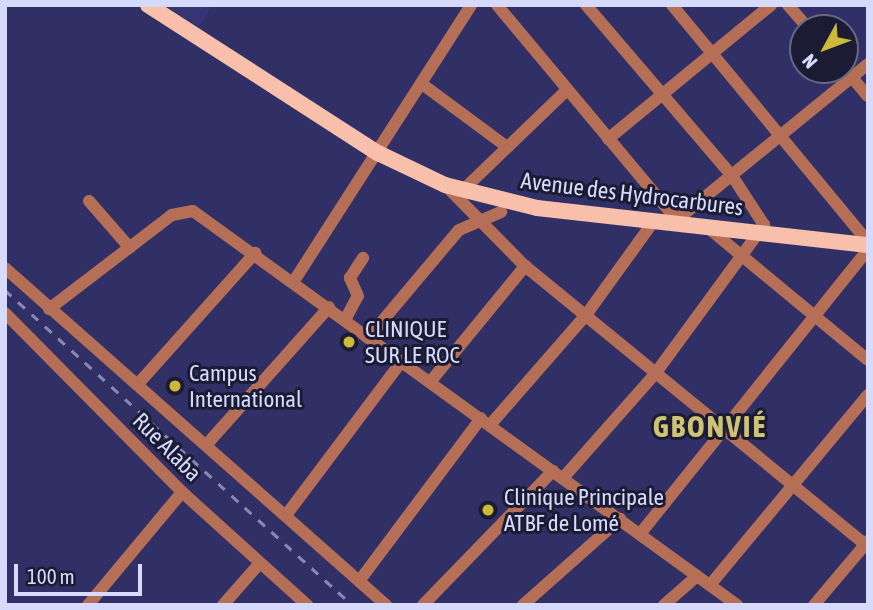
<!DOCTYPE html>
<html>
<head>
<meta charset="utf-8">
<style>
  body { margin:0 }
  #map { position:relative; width:873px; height:610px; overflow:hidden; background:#303066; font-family:"Asap Condensed",sans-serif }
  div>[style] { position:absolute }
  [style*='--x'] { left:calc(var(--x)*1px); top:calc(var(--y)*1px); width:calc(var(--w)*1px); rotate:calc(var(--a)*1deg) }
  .built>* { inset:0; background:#373674 }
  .minor>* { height:12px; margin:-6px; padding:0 6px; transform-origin:6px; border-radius:6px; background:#b46f56 }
  .major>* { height:16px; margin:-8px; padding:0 8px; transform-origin:8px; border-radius:8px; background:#f8bfaa }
  .rail>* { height:2.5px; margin-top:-1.25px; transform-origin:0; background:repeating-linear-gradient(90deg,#8789b5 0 9px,transparent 0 18px) }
  .dots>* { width:19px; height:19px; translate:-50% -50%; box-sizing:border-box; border:4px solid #1b1c34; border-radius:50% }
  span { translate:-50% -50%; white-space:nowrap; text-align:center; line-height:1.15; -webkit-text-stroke:6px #1b1c34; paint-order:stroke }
  .street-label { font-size:23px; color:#d6dafc }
  .poi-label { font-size:23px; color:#d6dafc }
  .left { translate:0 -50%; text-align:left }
  .district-label { font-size:30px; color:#cec274; font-weight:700; letter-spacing:2px }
  .frame { position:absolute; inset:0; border:7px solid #d6dafc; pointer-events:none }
  .north { position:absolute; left:789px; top:14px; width:70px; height:70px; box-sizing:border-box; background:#1b1c34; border:2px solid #666884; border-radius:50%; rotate:229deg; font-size:19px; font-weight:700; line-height:28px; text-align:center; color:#d6dafc }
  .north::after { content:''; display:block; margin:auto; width:24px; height:32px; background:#ccb938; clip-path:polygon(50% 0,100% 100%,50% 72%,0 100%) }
  .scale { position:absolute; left:14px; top:564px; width:128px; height:32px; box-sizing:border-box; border:4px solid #d6dafc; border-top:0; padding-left:9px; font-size:21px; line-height:24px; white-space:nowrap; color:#d6dafc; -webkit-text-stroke:5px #1b1c34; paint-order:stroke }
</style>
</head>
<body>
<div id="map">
  <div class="built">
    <div style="clip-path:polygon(164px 5px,212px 5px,199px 27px)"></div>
  </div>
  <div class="minor">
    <div style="--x:497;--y:5;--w:285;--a:50.1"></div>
    <div style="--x:672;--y:5;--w:308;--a:50.4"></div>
    <div style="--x:788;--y:5;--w:30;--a:49"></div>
    <div style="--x:845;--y:69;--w:35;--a:50"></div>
    <div style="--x:422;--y:84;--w:106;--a:36.5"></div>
    <div style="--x:608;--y:139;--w:211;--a:-39.4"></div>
    <div style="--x:445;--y:185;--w:114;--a:45.4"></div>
    <div style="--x:525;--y:266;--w:443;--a:39.3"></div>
    <div style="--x:463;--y:190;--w:144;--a:-43.9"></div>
    <div style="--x:89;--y:201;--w:62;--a:48.9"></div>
    <div style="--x:678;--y:219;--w:245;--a:-39.2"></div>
    <div style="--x:707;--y:227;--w:209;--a:39.6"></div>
    <div style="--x:5;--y:268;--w:509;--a:41.49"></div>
    <div style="--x:294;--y:281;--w:328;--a:-57.3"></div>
    <div style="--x:49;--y:309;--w:155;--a:-37.4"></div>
    <div style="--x:172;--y:215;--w:21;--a:-11"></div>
    <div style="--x:193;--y:211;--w:672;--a:35.91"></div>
    <div style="--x:5;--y:313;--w:252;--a:45.3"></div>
    <div style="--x:182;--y:492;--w:169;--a:42.1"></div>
    <div style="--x:345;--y:320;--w:27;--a:-62"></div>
    <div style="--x:358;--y:296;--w:20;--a:-114"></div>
    <div style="--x:350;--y:278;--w:24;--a:-57"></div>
    <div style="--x:368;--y:338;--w:141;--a:-49.9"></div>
    <div style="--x:459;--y:230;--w:46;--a:-23.2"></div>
    <div style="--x:431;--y:381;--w:149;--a:-50.7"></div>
    <div style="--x:138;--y:384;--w:176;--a:-48.2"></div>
    <div style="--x:490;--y:425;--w:146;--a:-48.9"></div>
    <div style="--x:586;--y:315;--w:115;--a:-54.2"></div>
    <div style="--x:208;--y:443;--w:182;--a:-48.3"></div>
    <div style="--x:563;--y:478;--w:139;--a:-48.5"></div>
    <div style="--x:655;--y:374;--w:185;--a:-53.8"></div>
    <div style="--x:764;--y:225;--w:57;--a:-122.9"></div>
    <div style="--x:733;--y:177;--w:226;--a:-130.5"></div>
    <div style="--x:287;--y:514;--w:191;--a:-53.1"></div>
    <div style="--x:640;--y:534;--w:365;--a:-51.3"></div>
    <div style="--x:360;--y:580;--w:202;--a:-53.2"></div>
    <div style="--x:710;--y:585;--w:247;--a:-50.3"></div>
    <div style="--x:88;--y:605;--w:147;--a:-50.2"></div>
    <div style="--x:223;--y:605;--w:55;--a:-48.7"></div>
    <div style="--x:423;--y:605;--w:187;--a:-45.9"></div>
    <div style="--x:523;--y:605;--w:130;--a:-41.6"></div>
    <div style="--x:664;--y:605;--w:44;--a:-41.3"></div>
    <div style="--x:814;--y:605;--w:84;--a:-49.8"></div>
  </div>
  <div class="major">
    <div style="--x:148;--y:5;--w:274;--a:32.8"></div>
    <div style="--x:378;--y:153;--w:74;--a:25.5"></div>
    <div style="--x:445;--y:185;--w:95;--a:14"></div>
    <div style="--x:537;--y:208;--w:333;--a:6.4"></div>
  </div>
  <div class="rail">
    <div style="--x:5;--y:290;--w:469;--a:42.2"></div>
  </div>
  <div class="dots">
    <div style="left:349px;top:342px;background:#ccb938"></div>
    <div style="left:175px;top:386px;background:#ccb938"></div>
    <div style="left:488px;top:510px;background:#ccb938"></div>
  </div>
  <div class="street-label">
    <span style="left:632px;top:194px;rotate:7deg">Avenue des Hydrocarbures</span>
    <span style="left:167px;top:447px;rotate:45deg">Rue Alaba</span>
  </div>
  <div class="poi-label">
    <span class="left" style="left:365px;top:342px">CLINIQUE<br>SUR LE ROC</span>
    <span class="left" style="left:189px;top:386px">Campus<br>International</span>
    <span class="left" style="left:504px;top:510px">Clinique Principale<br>ATBF de Lomé</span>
  </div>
  <div class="district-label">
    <span style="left:710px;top:426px">GBONVIÉ</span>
  </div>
  <div class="frame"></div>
  <div class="north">N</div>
  <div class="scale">100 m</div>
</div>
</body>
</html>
